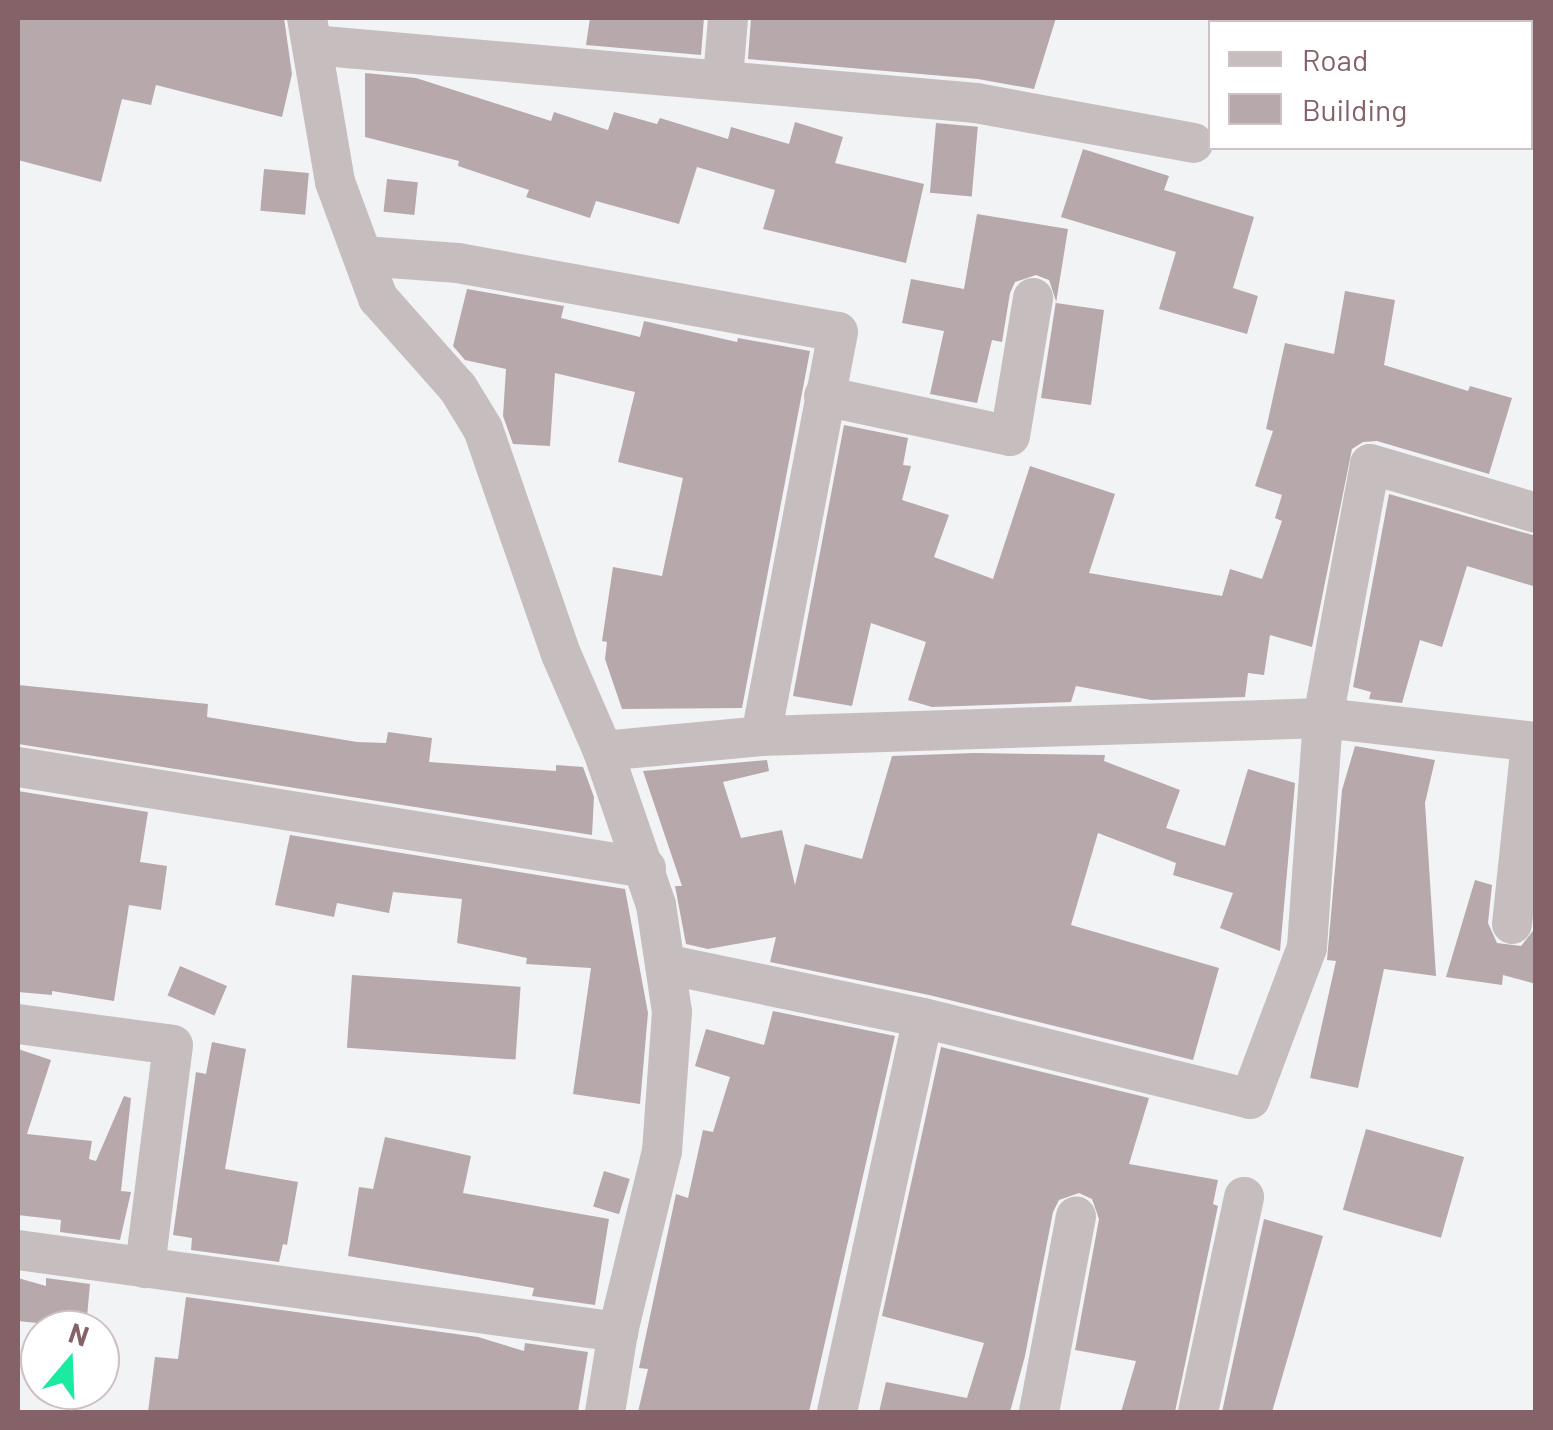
<!DOCTYPE html>
<html>
<head>
<meta charset="utf-8">
<style>
  body { margin:0 }
  #map { position:relative; width:1553px; height:1430px; overflow:hidden; background:#f1f3f5; font-family:Barlow,sans-serif }
  div>[style] { position:absolute }
  [style*='--x'] { left:calc(var(--x)*1px); top:calc(var(--y)*1px); width:calc(var(--w)*1px); rotate:calc(var(--a)*1deg) }
  .building>* { inset:0; background:#b7a8ac; transform-origin:0 0 }
  .minor>* { height:40px; margin:-20px; padding:0 20px; transform-origin:20px; border-radius:20px; background:#c6bdbf }
  span { translate:-50% -50%; white-space:nowrap; text-align:center; line-height:1.15; -webkit-text-stroke:10px #fff; paint-order:stroke }
  .frame { position:absolute; inset:0; border:20px solid #846268; pointer-events:none }
  .legend { position:absolute; left:1208px; top:20px; width:325px; height:130px; box-sizing:border-box; background:#fff; border:2px solid #cec0c3; margin:0; padding:12px 18px; list-style:none; font-size:30px; color:#846268 }
  .legend li { display:flex; align-items:center; gap:20px; height:50px }
  .legend b { width:50px; border:2px solid #cec0c3 }
  .north { position:absolute; left:20px; top:1310px; width:100px; height:100px; box-sizing:border-box; background:#fff; border:2px solid #cec0c3; border-radius:50%; rotate:19deg; font-size:28px; font-weight:700; line-height:40px; text-align:center; color:#846268 }
  .north::after { content:''; display:block; margin:auto; width:35px; height:45px; background:#1beba0; clip-path:polygon(50% 0,100% 100%,50% 72%,0 100%) }
</style>
</head>
<body>
<div id="map">
  <div class="building">
    <div style="clip-path:polygon(19px 18px,284px 18px,292px 74px,282px 117px,156px 85px,151px 105px,122px 99px,101px 182px,18px 160px)"></div>
    <div style="clip-path:polygon(590px 18px,704px 18px,701px 55px,586px 45px)"></div>
    <div style="clip-path:polygon(751px 18px,1056px 18px,1034px 89px,978px 79px,748px 59px)"></div>
    <div style="clip-path:polygon(365px 73px,416px 78px,551px 121px,554px 112px,608px 130px,614px 112px,657px 124px,660px 118px,728px 139px,731px 127px,789px 144px,795px 122px,843px 137px,835px 163px,924px 184px,906px 263px,763px 229px,775px 190px,697px 167px,679px 224px,596px 201px,590px 218px,526px 197px,529px 190px,458px 166px,459px 161px,365px 137px)"></div>
    <div style="left:936px;top:123px;width:42px;height:70px;rotate:5deg"></div>
    <div style="clip-path:polygon(1083px 149px,1169px 176px,1164px 190px,1254px 217px,1233px 288px,1258px 296px,1247px 334px,1159px 309px,1176px 252px,1061px 217px)"></div>
    <div style="left:264px;top:169px;width:45px;height:42px;rotate:5deg"></div>
    <div style="left:387px;top:179px;width:31px;height:33px;rotate:6deg"></div>
    <div style="clip-path:polygon(977px 214px,1068px 229px,1056px 303px,1104px 310px,1091px 405px,1041px 398px,1056px 301px,1049px 280px,1036px 275px,1015px 282px,1010px 293px,1002px 342px,992px 340px,977px 403px,930px 394px,944px 331px,902px 323px,911px 279px,964px 289px)"></div>
    <div style="clip-path:polygon(467px 289px,564px 306px,561px 318px,640px 337px,644px 321px,737px 342px,738px 338px,810px 351px,742px 708px,622px 709px,605px 659px,607px 642px,602px 641px,613px 567px,662px 576px,683px 478px,618px 462px,635px 392px,555px 373px,550px 446px,513px 444px,503px 416px,506px 369px,465px 360px,453px 346px)"></div>
    <div style="clip-path:polygon(1345px 291px,1395px 300px,1384px 365px,1468px 391px,1470px 386px,1512px 398px,1489px 474px,1377px 441px,1363px 442px,1352px 449px,1312px 647px,1270px 635px,1264px 675px,1248px 673px,1245px 697px,1151px 700px,1076px 686px,1071px 702px,932px 707px,908px 700px,926px 642px,871px 623px,852px 706px,793px 696px,844px 425px,908px 438px,903px 465px,911px 466px,902px 500px,949px 515px,934px 557px,993px 579px,1030px 466px,1115px 494px,1089px 573px,1222px 596px,1230px 569px,1262px 579px,1282px 521px,1275px 518px,1282px 495px,1255px 486px,1273px 431px,1266px 429px,1285px 343px,1334px 354px)"></div>
    <div style="clip-path:polygon(1389px 494px,1536px 536px,1536px 587px,1467px 566px,1442px 647px,1420px 640px,1402px 703px,1369px 699px,1371px 692px,1353px 687px)"></div>
    <div style="clip-path:polygon(18px 685px,208px 704px,207px 717px,357px 742px,386px 743px,388px 732px,432px 738px,429px 762px,556px 771px,556px 765px,583px 767px,594px 797px,592px 835px,18px 744px)"></div>
    <div style="clip-path:polygon(1355px 746px,1435px 760px,1425px 803px,1436px 976px,1384px 969px,1358px 1088px,1310px 1078px,1336px 961px,1327px 960px,1342px 790px)"></div>
    <div style="clip-path:polygon(974px 753px,1105px 755px,1104px 761px,1180px 790px,1166px 828px,1225px 846px,1248px 769px,1295px 783px,1280px 951px,1220px 928px,1233px 893px,1173px 875px,1176px 863px,1098px 833px,1071px 925px,1219px 968px,1193px 1060px,929px 995px,770px 962px,776px 937px,708px 949px,686px 944px,675px 886px,682px 886px,643px 771px,767px 760px,769px 771px,723px 782px,741px 838px,782px 830px,795px 885px,805px 844px,862px 859px,892px 756px)"></div>
    <div style="clip-path:polygon(18px 791px,148px 812px,140px 862px,167px 866px,161px 910px,129px 905px,114px 1001px,52px 991px,52px 995px,18px 992px)"></div>
    <div style="clip-path:polygon(290px 835px,625px 889px,648px 1013px,640px 1104px,573px 1094px,591px 968px,526px 964px,527px 958px,457px 943px,462px 899px,393px 892px,389px 913px,337px 903px,334px 917px,275px 905px)"></div>
    <div style="clip-path:polygon(1475px 880px,1492px 885px,1488px 923px,1497px 943px,1521px 946px,1536px 927px,1536px 984px,1503px 975px,1502px 985px,1446px 977px)"></div>
    <div style="left:180px;top:966px;width:51px;height:32px;rotate:23deg"></div>
    <div style="left:352px;top:975px;width:169px;height:73px;rotate:4deg"></div>
    <div style="clip-path:polygon(773px 1011px,895px 1036px,809px 1412px,638px 1412px,648px 1369px,639px 1368px,676px 1194px,688px 1198px,703px 1130px,713px 1132px,730px 1077px,695px 1066px,706px 1029px,764px 1045px)"></div>
    <div style="clip-path:polygon(212px 1042px,246px 1049px,225px 1169px,298px 1182px,287px 1245px,283px 1244px,279px 1262px,191px 1250px,192px 1238px,173px 1235px,196px 1072px,206px 1074px)"></div>
    <div style="clip-path:polygon(941px 1047px,1149px 1098px,1129px 1164px,1218px 1180px,1213px 1204px,1218px 1206px,1175px 1412px,1121px 1412px,1136px 1361px,1075px 1350px,1099px 1219px,1092px 1199px,1079px 1193px,1059px 1200px,1053px 1212px,1025px 1356px,1010px 1412px,879px 1412px,886px 1382px,967px 1398px,984px 1343px,882px 1316px)"></div>
    <div style="clip-path:polygon(18px 1049px,51px 1060px,27px 1134px,92px 1141px,89px 1159px,96px 1161px,124px 1096px,131px 1098px,121px 1191px,131px 1192px,120px 1240px,60px 1232px,61px 1220px,18px 1215px)"></div>
    <div style="left:1366px;top:1129px;width:102px;height:84px;rotate:16deg"></div>
    <div style="clip-path:polygon(385px 1137px,471px 1156px,463px 1193px,609px 1219px,595px 1305px,532px 1296px,534px 1288px,348px 1256px,359px 1187px,373px 1189px)"></div>
    <div style="left:604px;top:1171px;width:27px;height:37px;rotate:17deg"></div>
    <div style="clip-path:polygon(1264px 1219px,1323px 1236px,1272px 1412px,1222px 1412px)"></div>
    <div style="clip-path:polygon(18px 1278px,46px 1286px,46px 1278px,90px 1284px,86px 1328px,18px 1321px)"></div>
    <div style="clip-path:polygon(186px 1297px,478px 1337px,524px 1351px,525px 1343px,588px 1352px,578px 1412px,148px 1412px,155px 1357px,178px 1359px)"></div>
  </div>
  <div class="minor">
    <div style="--x:307;--y:18;--w:166;--a:80.3"></div>
    <div style="--x:335;--y:182;--w:124;--a:69.7"></div>
    <div style="--x:378;--y:298;--w:120;--a:48.4"></div>
    <div style="--x:458;--y:388;--w:48;--a:58.6"></div>
    <div style="--x:483;--y:429;--w:238;--a:70.9"></div>
    <div style="--x:561;--y:654;--w:106;--a:66.6"></div>
    <div style="--x:603;--y:751;--w:163;--a:71"></div>
    <div style="--x:656;--y:905;--w:108;--a:81.5"></div>
    <div style="--x:672;--y:1012;--w:139;--a:94.1"></div>
    <div style="--x:662;--y:1151;--w:186;--a:103.7"></div>
    <div style="--x:618;--y:1332;--w:81;--a:99.2"></div>
    <div style="--x:312;--y:45;--w:667;--a:4.99"></div>
    <div style="--x:976;--y:103;--w:221;--a:10.4"></div>
    <div style="--x:723;--y:78;--w:60;--a:-85.2"></div>
    <div style="--x:363;--y:256;--w:95;--a:4.2"></div>
    <div style="--x:458;--y:263;--w:386;--a:10.3"></div>
    <div style="--x:838;--y:332;--w:411;--a:100.8"></div>
    <div style="--x:824;--y:396;--w:190;--a:12.1"></div>
    <div style="--x:1010;--y:436;--w:140;--a:-80.5"></div>
    <div style="--x:603;--y:751;--w:159;--a:-5.4"></div>
    <div style="--x:761;--y:736;--w:562;--a:-1.83"></div>
    <div style="--x:1323;--y:718;--w:214;--a:6.4"></div>
    <div style="--x:18;--y:767;--w:636;--a:9.14"></div>
    <div style="--x:1512;--y:924;--w:183;--a:-84"></div>
    <div style="--x:665;--y:964;--w:264;--a:11.8"></div>
    <div style="--x:923;--y:1018;--w:337;--a:13.9"></div>
    <div style="--x:1250;--y:1099;--w:162;--a:-69.4"></div>
    <div style="--x:1307;--y:947;--w:230;--a:-86"></div>
    <div style="--x:1323;--y:718;--w:258;--a:-79.5"></div>
    <div style="--x:1370;--y:464;--w:173;--a:16.4"></div>
    <div style="--x:18;--y:1024;--w:156;--a:7.7"></div>
    <div style="--x:173;--y:1045;--w:225;--a:97.2"></div>
    <div style="--x:18;--y:1250;--w:606;--a:7.78"></div>
    <div style="--x:837;--y:1412;--w:403;--a:-77.7"></div>
    <div style="--x:1039;--y:1412;--w:199;--a:-79.3"></div>
    <div style="--x:1198;--y:1412;--w:220;--a:-77.9"></div>
  </div>
  <div class="frame"></div>
  <ul class="legend">
  <li><b style="height:12px;background:#c6bdbf"></b>Road</li>
  <li><b style="height:28px;background:#b7a8ac"></b>Building</li>
  </ul>
  <div class="north">N</div>
</div>
</body>
</html>
